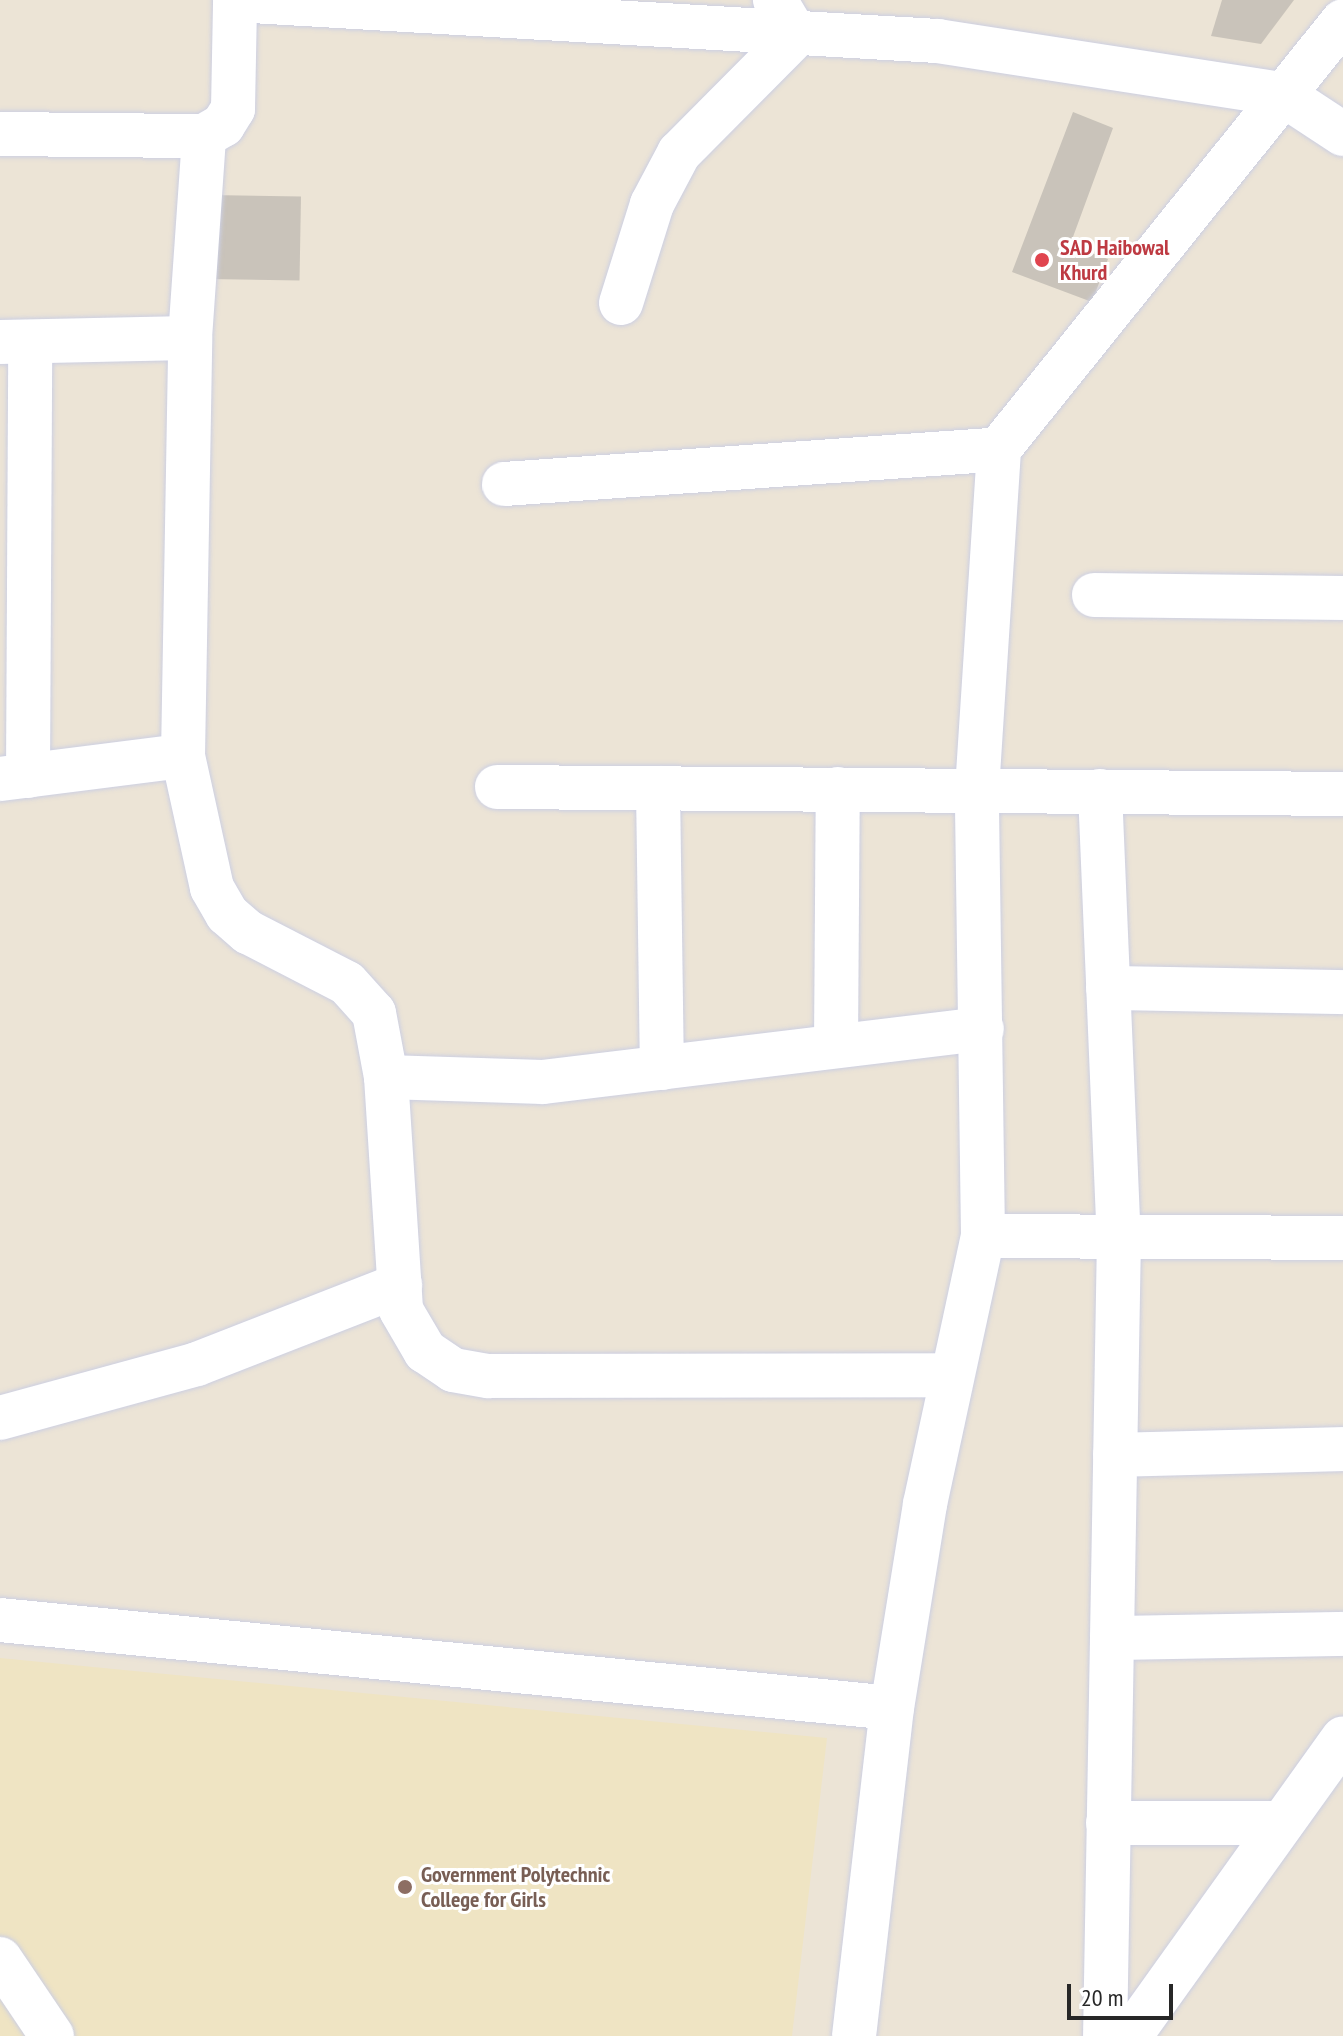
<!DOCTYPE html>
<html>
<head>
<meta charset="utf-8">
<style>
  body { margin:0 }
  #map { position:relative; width:1343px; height:2036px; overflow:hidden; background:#ece4d6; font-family:"PT Sans Narrow",sans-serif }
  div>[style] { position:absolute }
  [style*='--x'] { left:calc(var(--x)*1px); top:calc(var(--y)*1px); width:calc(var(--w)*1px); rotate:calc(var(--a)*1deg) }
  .education>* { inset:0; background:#efe4c3 }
  .building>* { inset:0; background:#c9c3ba; transform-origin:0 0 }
  .roads { filter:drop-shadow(0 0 2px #cccfe2) drop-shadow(0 0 2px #cccfe2) }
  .minor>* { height:44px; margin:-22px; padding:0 22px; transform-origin:22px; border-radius:22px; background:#fff }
  .dots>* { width:22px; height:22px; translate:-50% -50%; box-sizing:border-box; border:4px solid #fff; border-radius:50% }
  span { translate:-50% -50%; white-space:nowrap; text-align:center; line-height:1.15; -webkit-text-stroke:6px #fff; paint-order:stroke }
  .health-label { font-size:22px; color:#be3a42; font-weight:700 }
  .left { translate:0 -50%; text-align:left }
  .education-label { font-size:22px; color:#785e54; font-weight:700 }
  .scale { position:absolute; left:1067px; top:1984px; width:106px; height:36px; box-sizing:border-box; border:4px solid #272727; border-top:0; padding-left:10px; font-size:24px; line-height:28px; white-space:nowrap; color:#272727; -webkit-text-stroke:6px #fff; paint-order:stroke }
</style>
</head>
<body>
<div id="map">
  <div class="education">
    <div style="clip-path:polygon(0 1658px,827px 1738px,792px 2036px,0 2036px)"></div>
  </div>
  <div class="building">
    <div style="clip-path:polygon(1222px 0,1294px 0,1261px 44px,1211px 36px)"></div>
    <div style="clip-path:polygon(1073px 112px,1113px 128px,1070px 245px,1108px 259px,1092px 302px,1012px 272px)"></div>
    <div style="left:209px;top:195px;width:92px;height:84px;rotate:1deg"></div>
  </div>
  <div class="roads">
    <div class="minor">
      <div style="--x:235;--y:0;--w:704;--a:3.34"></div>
      <div style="--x:938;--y:41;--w:348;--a:8.8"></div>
      <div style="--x:1282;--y:94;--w:73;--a:33.3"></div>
      <div style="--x:0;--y:134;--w:204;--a:0.6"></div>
      <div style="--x:621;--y:303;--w:104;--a:-72.6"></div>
      <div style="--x:652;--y:204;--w:58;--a:-62.1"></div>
      <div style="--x:679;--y:153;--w:166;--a:-45.2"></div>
      <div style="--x:796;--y:35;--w:41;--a:-121"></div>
      <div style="--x:0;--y:342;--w:190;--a:-1.2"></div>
      <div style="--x:504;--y:484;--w:496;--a:-4"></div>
      <div style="--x:1094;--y:595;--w:249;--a:0.7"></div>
      <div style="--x:183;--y:756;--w:135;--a:77.6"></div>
      <div style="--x:212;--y:888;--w:30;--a:60"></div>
      <div style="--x:227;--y:914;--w:28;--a:41"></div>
      <div style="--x:248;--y:932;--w:111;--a:27.3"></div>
      <div style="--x:347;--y:983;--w:40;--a:48"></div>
      <div style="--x:374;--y:1013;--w:65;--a:79.4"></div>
      <div style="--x:386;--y:1077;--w:233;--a:86.3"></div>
      <div style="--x:401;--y:1310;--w:48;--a:59.7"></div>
      <div style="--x:425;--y:1351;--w:34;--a:34"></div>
      <div style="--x:453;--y:1370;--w:36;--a:10"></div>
      <div style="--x:488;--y:1376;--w:461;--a:-0.1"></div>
      <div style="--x:28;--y:776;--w:434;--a:-89.7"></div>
      <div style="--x:0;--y:779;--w:184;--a:-7.2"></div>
      <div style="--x:183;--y:756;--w:418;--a:-89"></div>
      <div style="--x:190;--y:338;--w:202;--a:-86"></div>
      <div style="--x:204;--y:136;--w:22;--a:-30"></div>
      <div style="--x:223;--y:125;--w:19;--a:-58"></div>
      <div style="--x:233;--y:109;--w:107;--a:-88.9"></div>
      <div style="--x:497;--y:787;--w:846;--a:0.47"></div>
      <div style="--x:658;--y:788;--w:280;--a:89.2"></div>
      <div style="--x:1100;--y:791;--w:446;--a:87.6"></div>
      <div style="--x:1119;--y:1237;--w:799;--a:91"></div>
      <div style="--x:1108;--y:988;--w:235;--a:1"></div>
      <div style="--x:836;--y:1045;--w:256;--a:-89.6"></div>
      <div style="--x:386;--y:1077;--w:157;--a:1.8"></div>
      <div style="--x:543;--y:1082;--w:442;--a:-6.9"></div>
      <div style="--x:983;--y:1236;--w:360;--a:0.3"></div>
      <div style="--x:0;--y:1418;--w:204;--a:-15.3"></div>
      <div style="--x:197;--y:1364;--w:218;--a:-21.3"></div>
      <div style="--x:1115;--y:1455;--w:228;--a:-1.5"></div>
      <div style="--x:0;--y:1620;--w:896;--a:5.63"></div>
      <div style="--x:1112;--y:1638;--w:231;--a:-1"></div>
      <div style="--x:1108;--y:1823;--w:174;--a:0"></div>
      <div style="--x:0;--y:1959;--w:93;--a:56"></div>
      <div style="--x:854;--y:2036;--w:330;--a:-83.4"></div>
      <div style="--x:892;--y:1708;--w:207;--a:-80.8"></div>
      <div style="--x:925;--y:1504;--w:274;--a:-77.8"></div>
      <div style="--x:983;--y:1236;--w:446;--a:-90.8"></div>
      <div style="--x:977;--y:790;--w:342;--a:-86.3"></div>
      <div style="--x:999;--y:449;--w:549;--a:-51.21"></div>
      <div style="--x:1130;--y:2036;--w:366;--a:-54.4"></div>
    </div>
  </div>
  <div class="dots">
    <div style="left:1042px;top:260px;background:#e0444e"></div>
    <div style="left:405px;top:1887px;background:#8d6e63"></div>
  </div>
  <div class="health-label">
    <span class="left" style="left:1060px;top:260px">SAD Haibowal<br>Khurd</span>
  </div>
  <div class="education-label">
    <span class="left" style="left:421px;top:1887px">Government Polytechnic<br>College for Girls</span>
  </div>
  <div class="scale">20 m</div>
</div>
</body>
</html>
